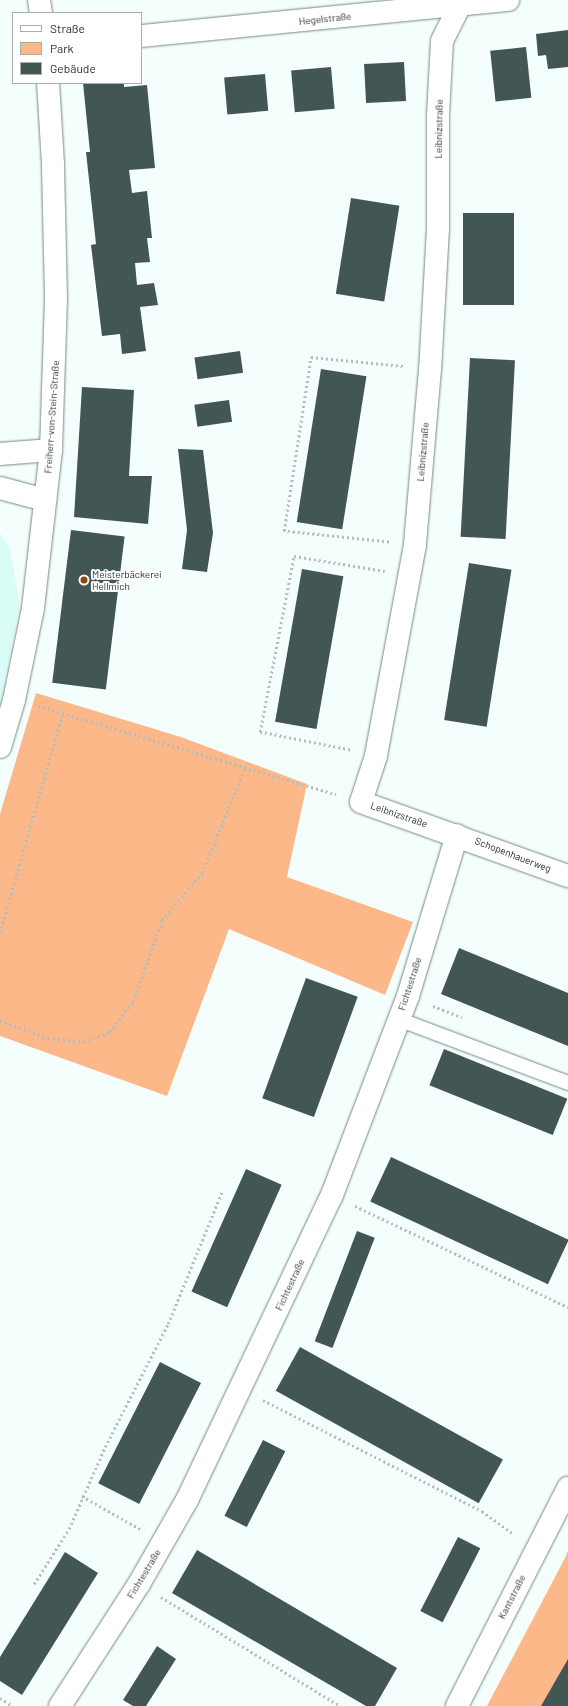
<!DOCTYPE html>
<html>
<head>
<meta charset="utf-8">
<style>
  body { margin:0 }
  #map { position:relative; width:568px; height:1706px; overflow:hidden; background:#f4fefc; font-family:Barlow,sans-serif }
  div>[style] { position:absolute }
  [style*='--x'] { left:calc(var(--x)*1px); top:calc(var(--y)*1px); width:calc(var(--w)*1px); rotate:calc(var(--a)*1deg) }
  .built>* { inset:0; background:#dafcf7 }
  .green>* { inset:0; background:#fcb889 }
  .building>* { inset:0; background:#425653; transform-origin:0 0 }
  .path>* { height:2.5px; margin-top:-1.25px; transform-origin:0; background:repeating-linear-gradient(90deg,#b3bdbb 0 2px,transparent 0 5px) }
  .roads { filter:drop-shadow(0 0 1px #748986) drop-shadow(0 0 1px #748986) }
  .lane>* { height:14px; margin:-7px; padding:0 7px; transform-origin:7px; border-radius:7px; background:#fff }
  .street>* { height:22px; margin:-11px; padding:0 11px; transform-origin:11px; border-radius:11px; background:#fff }
  .secondary>* { height:22px; margin:-11px; padding:0 11px; transform-origin:11px; border-radius:11px; background:#fff }
  .dots>* { width:11px; height:11px; translate:-50% -50%; box-sizing:border-box; border:2px solid #fff; border-radius:50% }
  span { translate:-50% -50%; white-space:nowrap; text-align:center; line-height:1.15; -webkit-text-stroke:4px #fff; paint-order:stroke }
  .street-label { font-size:10px; color:#262f2d }
  .poi-label { font-size:10px; color:#262f2d }
  .left { translate:0 -50%; text-align:left }
  .legend { position:absolute; left:12px; top:12px; width:130px; height:72px; box-sizing:border-box; background:#fff; border:1px solid #a8acab; margin:0; padding:5px 7px; list-style:none; font-size:12px; color:#262f2d }
  .legend li { display:flex; align-items:center; gap:8px; height:20px }
  .legend b { width:20px; border:1px solid #a8acab }
</style>
</head>
<body>
<div id="map">
  <div class="built">
    <div style="clip-path:polygon(0 533px,10px 549px,20px 605px,0 704px)"></div>
  </div>
  <div class="green">
    <div style="clip-path:polygon(36px 693px,181px 737px,307px 784px,287px 877px,413px 922px,385px 995px,229px 929px,167px 1096px,0 1036px,0 814px)"></div>
    <div style="clip-path:polygon(568px 1551px,568px 1706px,487px 1706px,565px 1558px)"></div>
  </div>
  <div class="building">
    <div style="clip-path:polygon(568px 30px,568px 67px,548px 69px,546px 55px,538px 56px,536px 34px)"></div>
    <div style="left:526px;top:47px;width:51px;height:36px;rotate:84deg"></div>
    <div style="left:404px;top:62px;width:39px;height:40px;rotate:87deg"></div>
    <div style="left:331px;top:67px;width:42px;height:40px;rotate:85deg"></div>
    <div style="left:265px;top:74px;width:37px;height:41px;rotate:85deg"></div>
    <div style="clip-path:polygon(83px 83px,124px 83px,124px 87px,147px 85px,155px 168px,129px 170px,132px 193px,147px 191px,152px 238px,147px 238px,150px 262px,135px 263px,137px 285px,154px 283px,158px 305px,140px 307px,146px 351px,122px 354px,120px 334px,102px 336px,91px 245px,96px 244px,86px 152px,90px 152px)"></div>
    <div style="left:351px;top:198px;width:49px;height:97px;rotate:9deg"></div>
    <div style="left:463px;top:213px;width:51px;height:92px"></div>
    <div style="left:240px;top:351px;width:22px;height:46px;rotate:82deg"></div>
    <div style="left:470px;top:358px;width:45px;height:179px;rotate:3deg"></div>
    <div style="left:321px;top:369px;width:46px;height:155px;rotate:9deg"></div>
    <div style="clip-path:polygon(82px 387px,134px 390px,129px 476px,152px 476px,148px 524px,74px 517px)"></div>
    <div style="left:229px;top:400px;width:22px;height:35px;rotate:82deg"></div>
    <div style="clip-path:polygon(178px 449px,203px 450px,213px 533px,207px 572px,182px 569px,187px 530px)"></div>
    <div style="left:71px;top:530px;width:54px;height:154px;rotate:7deg"></div>
    <div style="left:469px;top:563px;width:43px;height:159px;rotate:9deg"></div>
    <div style="left:302px;top:569px;width:42px;height:155px;rotate:10deg"></div>
    <div style="clip-path:polygon(459px 948px,568px 993px,568px 1046px,441px 994px)"></div>
    <div style="left:306px;top:978px;width:55px;height:128px;rotate:20deg"></div>
    <div style="left:444px;top:1049px;width:133px;height:39px;rotate:22deg"></div>
    <div style="left:391px;top:1157px;width:196px;height:49px;rotate:25deg"></div>
    <div style="left:246px;top:1169px;width:39px;height:134px;rotate:24deg"></div>
    <div style="left:357px;top:1231px;width:19px;height:118px;rotate:21deg"></div>
    <div style="left:300px;top:1347px;width:232px;height:50px;rotate:29deg"></div>
    <div style="left:160px;top:1362px;width:46px;height:136px;rotate:27deg"></div>
    <div style="left:263px;top:1440px;width:25px;height:85px;rotate:27deg"></div>
    <div style="left:458px;top:1537px;width:25px;height:83px;rotate:27deg"></div>
    <div style="clip-path:polygon(197px 1550px,397px 1668px,375px 1706px,366px 1706px,172px 1593px)"></div>
    <div style="clip-path:polygon(65px 1552px,98px 1573px,22px 1695px,0 1681px,0 1657px)"></div>
    <div style="clip-path:polygon(157px 1646px,176px 1659px,146px 1706px,133px 1706px,123px 1700px)"></div>
    <div style="clip-path:polygon(568px 1659px,568px 1706px,541px 1706px)"></div>
  </div>
  <div class="path">
    <div style="--x:389;--y:542;--w:106;--a:-174"></div>
    <div style="--x:284;--y:531;--w:176;--a:-81.2"></div>
    <div style="--x:311;--y:357;--w:93;--a:5.5"></div>
    <div style="--x:38;--y:706;--w:311;--a:16.5"></div>
    <div style="--x:350;--y:750;--w:92;--a:-168.7"></div>
    <div style="--x:260;--y:732;--w:179;--a:-79.1"></div>
    <div style="--x:294;--y:556;--w:92;--a:9.4"></div>
    <div style="--x:0;--y:933;--w:230;--a:-74.1"></div>
    <div style="--x:433;--y:1006;--w:31;--a:21"></div>
    <div style="--x:0;--y:1021;--w:51;--a:19.5"></div>
    <div style="--x:48;--y:1038;--w:36;--a:6"></div>
    <div style="--x:84;--y:1042;--w:28;--a:-21"></div>
    <div style="--x:110;--y:1032;--w:38;--a:-53"></div>
    <div style="--x:133;--y:1002;--w:87;--a:-70.5"></div>
    <div style="--x:162;--y:920;--w:62;--a:-49.6"></div>
    <div style="--x:202;--y:873;--w:114;--a:-67.9"></div>
    <div style="--x:355;--y:1206;--w:236;--a:25.4"></div>
    <div style="--x:263;--y:1400;--w:246;--a:26.9"></div>
    <div style="--x:482;--y:1511;--w:39;--a:36"></div>
    <div style="--x:82;--y:1496;--w:67;--a:29.6"></div>
    <div style="--x:34;--y:1584;--w:65;--a:-57.5"></div>
    <div style="--x:69;--y:1529;--w:90;--a:-66.3"></div>
    <div style="--x:105;--y:1447;--w:138;--a:-62.9"></div>
    <div style="--x:168;--y:1324;--w:143;--a:-67.8"></div>
    <div style="--x:161;--y:1597;--w:210;--a:31.3"></div>
    <div style="--x:0;--y:1698;--w:15;--a:32"></div>
  </div>
  <div class="roads">
    <div class="lane">
      <div style="--x:398;--y:1019;--w:182;--a:20.6"></div>
    </div>
    <div class="street">
      <div style="--x:39;--y:0;--w:13;--a:81"></div>
      <div style="--x:459;--y:0;--w:5;--a:79"></div>
      <div style="--x:460;--y:5;--w:40;--a:116.6"></div>
      <div style="--x:442;--y:41;--w:73;--a:93.1"></div>
      <div style="--x:438;--y:114;--w:114;--a:90"></div>
      <div style="--x:438;--y:228;--w:141;--a:93.2"></div>
      <div style="--x:430;--y:369;--w:177;--a:94.9"></div>
      <div style="--x:415;--y:545;--w:215;--a:100.5"></div>
      <div style="--x:376;--y:756;--w:48;--a:108.1"></div>
      <div style="--x:361;--y:802;--w:220;--a:19.7"></div>
      <div style="--x:141;--y:36;--w:369;--a:-5.6"></div>
      <div style="--x:0;--y:454;--w:51;--a:-4.5"></div>
      <div style="--x:0;--y:488;--w:47;--a:14.9"></div>
      <div style="--x:0;--y:747;--w:49;--a:-73.4"></div>
      <div style="--x:14;--y:700;--w:94;--a:-78.3"></div>
      <div style="--x:33;--y:608;--w:159;--a:-83.5"></div>
      <div style="--x:51;--y:450;--w:152;--a:-88.1"></div>
      <div style="--x:56;--y:298;--w:134;--a:-91.3"></div>
      <div style="--x:53;--y:164;--w:81;--a:-93.5"></div>
      <div style="--x:60;--y:1706;--w:145;--a:-57.1"></div>
      <div style="--x:139;--y:1584;--w:97;--a:-60.3"></div>
      <div style="--x:187;--y:1500;--w:338;--a:-64.6"></div>
      <div style="--x:332;--y:1195;--w:213;--a:-69.1"></div>
      <div style="--x:408;--y:996;--w:168;--a:-73.1"></div>
    </div>
    <div class="secondary">
      <div style="--x:457;--y:1706;--w:245;--a:-63"></div>
    </div>
  </div>
  <div class="dots">
    <div style="left:84px;top:580px;background:#894911"></div>
  </div>
  <div class="street-label">
    <span style="left:325px;top:19px;rotate:-6deg">Hegelstraße</span>
    <span style="left:439px;top:129px;rotate:-89deg">Leibnizstraße</span>
    <span style="left:52px;top:417px;rotate:-86deg">Freiherr-von-Stein-Straße</span>
    <span style="left:423px;top:452px;rotate:-85deg">Leibnizstraße</span>
    <span style="left:399px;top:815px;rotate:19deg">Leibnizstraße</span>
    <span style="left:513px;top:855px;rotate:21deg">Schopenhauerweg</span>
    <span style="left:410px;top:984px;rotate:-72deg">Fichtestraße</span>
    <span style="left:290px;top:1285px;rotate:-65deg">Fichtestraße</span>
    <span style="left:144px;top:1574px;rotate:-59deg">Fichtestraße</span>
    <span style="left:512px;top:1597px;rotate:-63deg">Kantstraße</span>
  </div>
  <div class="poi-label">
    <span class="left" style="left:92px;top:580px">Meisterbäckerei<br>Hellmich</span>
  </div>
  <ul class="legend">
  <li><b style="height:5px;background:#fff"></b>Straße</li>
  <li><b style="height:11px;background:#fcb889"></b>Park</li>
  <li><b style="height:11px;background:#425653"></b>Gebäude</li>
  </ul>
</div>
</body>
</html>
